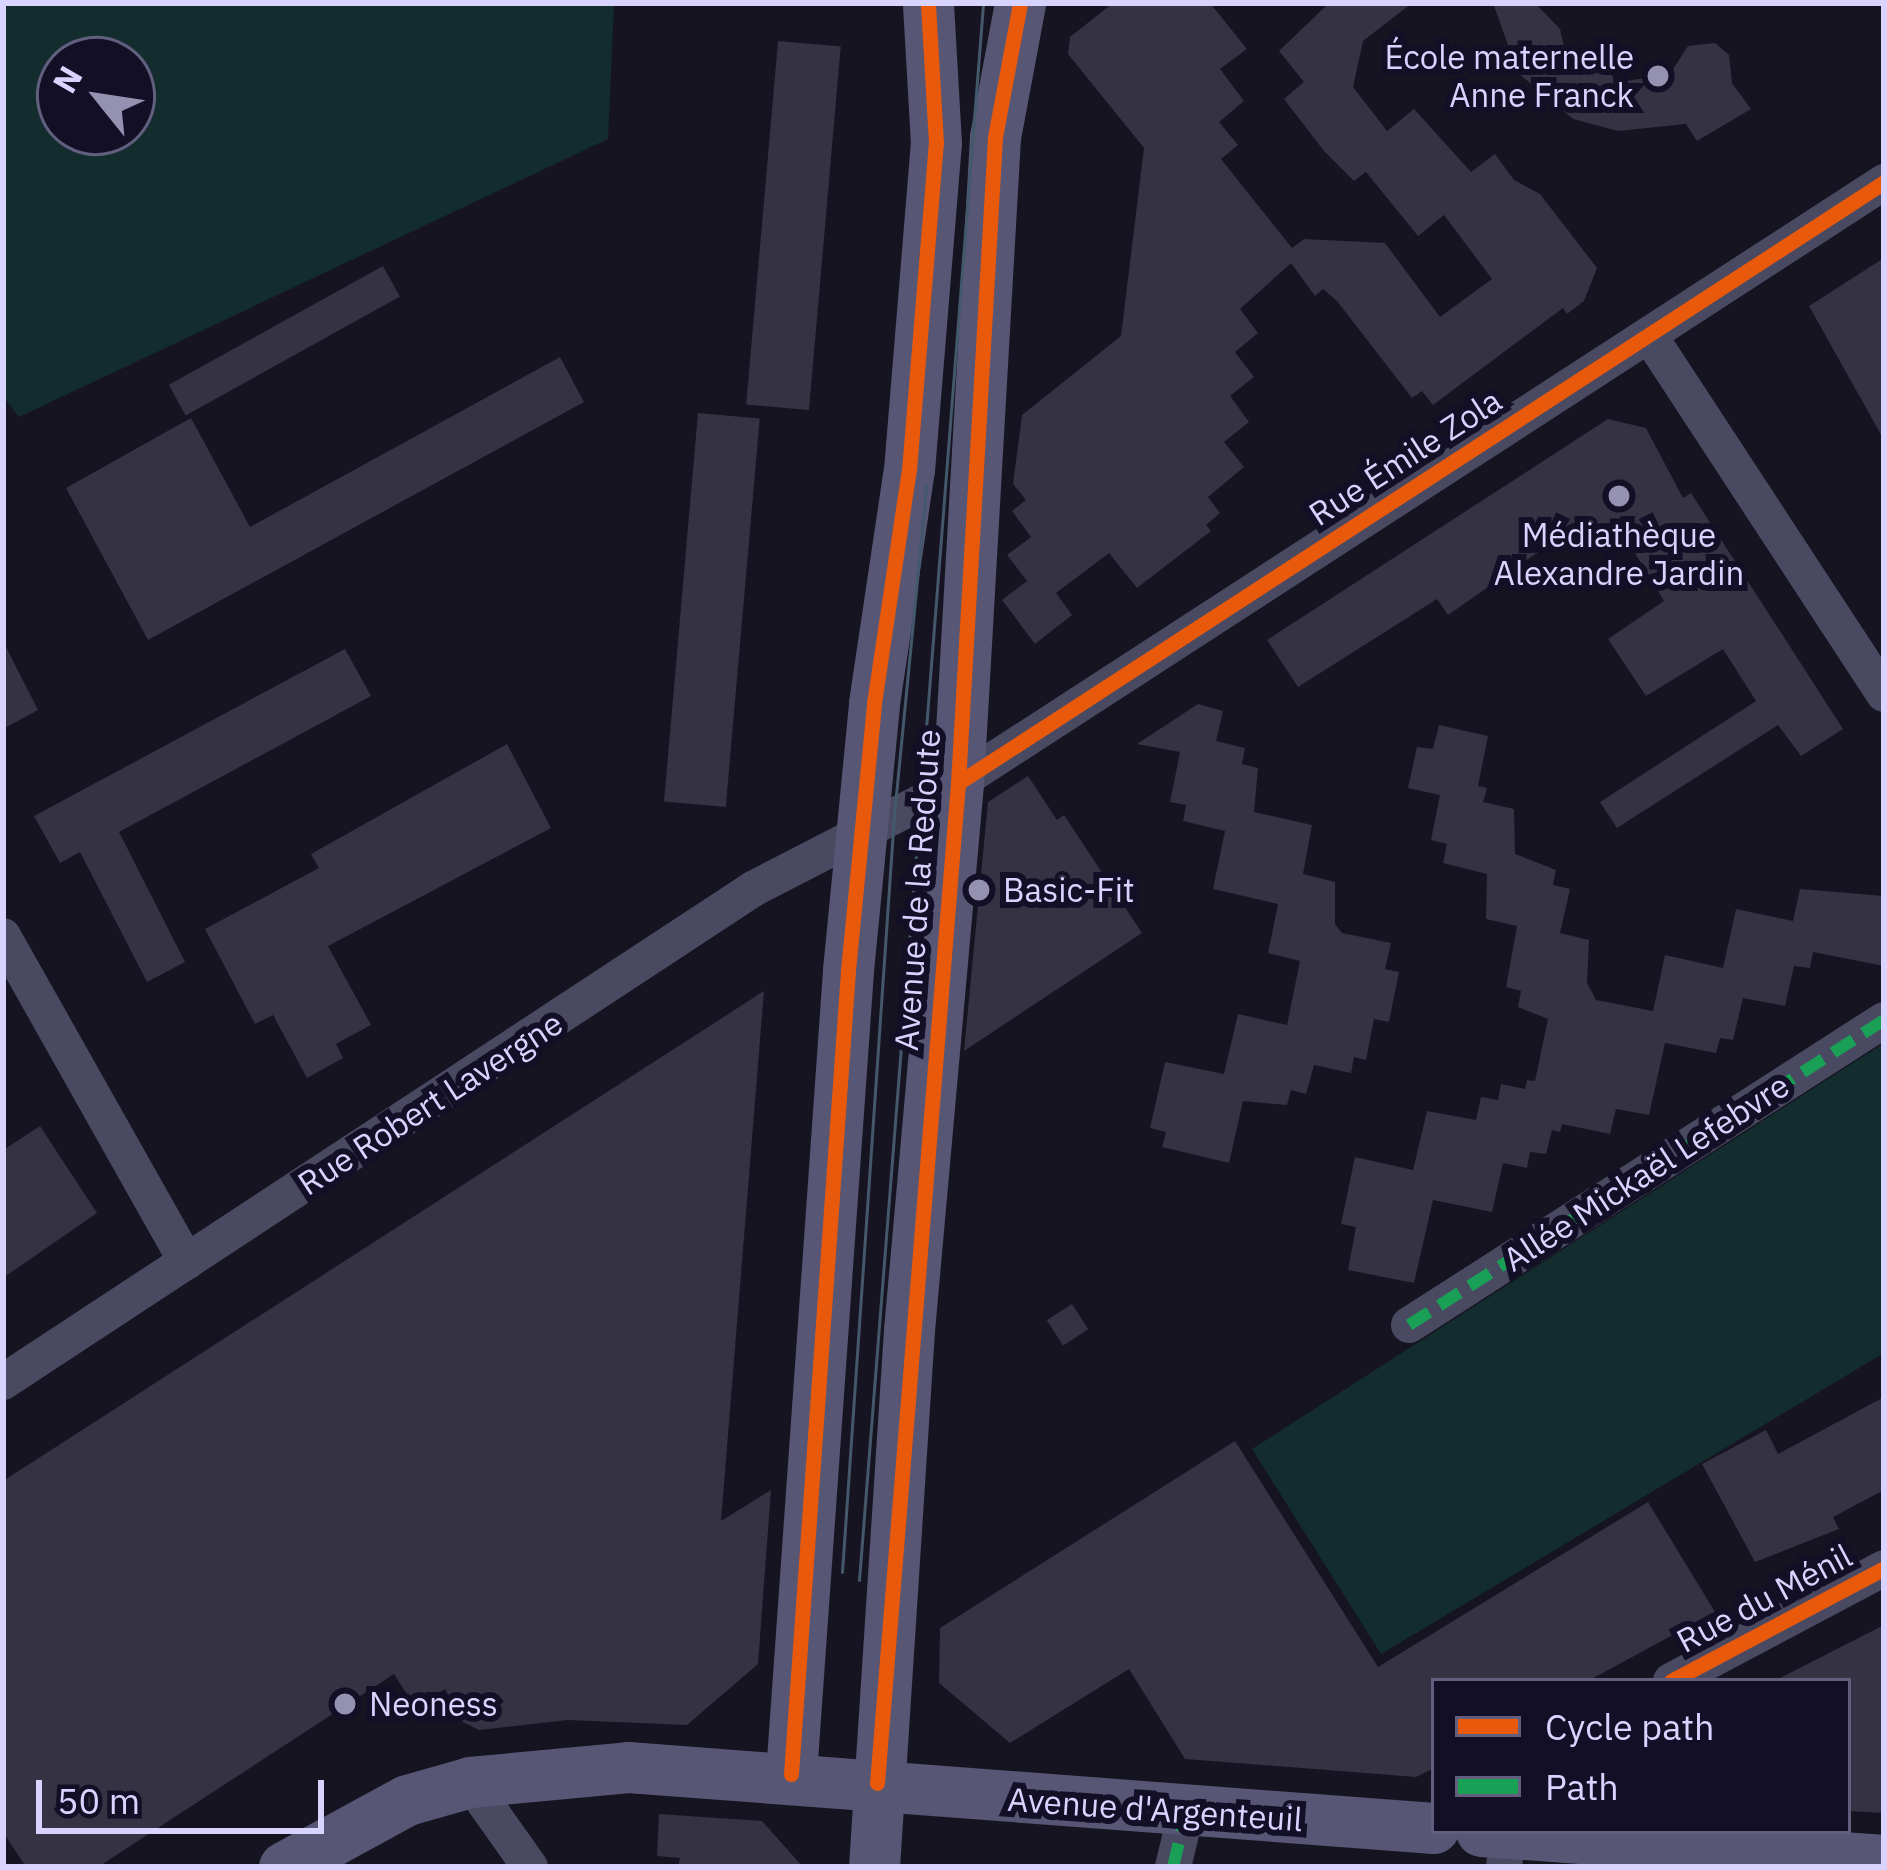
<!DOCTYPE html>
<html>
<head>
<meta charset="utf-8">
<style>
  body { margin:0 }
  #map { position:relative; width:1887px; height:1870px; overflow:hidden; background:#161421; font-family:"IBM Plex Sans",sans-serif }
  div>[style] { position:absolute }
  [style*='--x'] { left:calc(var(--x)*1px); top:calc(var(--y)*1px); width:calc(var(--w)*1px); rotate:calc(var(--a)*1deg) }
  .green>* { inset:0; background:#132c2d }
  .building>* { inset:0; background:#343243; transform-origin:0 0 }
  .street>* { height:36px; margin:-18px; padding:0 18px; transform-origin:18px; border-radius:18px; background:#4a4962 }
  .secondary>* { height:51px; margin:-25.5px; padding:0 25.5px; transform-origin:25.5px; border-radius:25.5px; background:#575674 }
  .tram>* { height:3px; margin:-1.5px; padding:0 1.5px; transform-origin:1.5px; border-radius:1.5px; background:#43596b }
  .quiet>* { height:12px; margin-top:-6px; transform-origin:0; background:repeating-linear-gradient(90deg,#1a9f57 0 24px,transparent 0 36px) }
  .cycleway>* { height:15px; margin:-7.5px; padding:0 7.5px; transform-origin:7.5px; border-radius:7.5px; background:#e8590c }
  .dots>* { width:33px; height:33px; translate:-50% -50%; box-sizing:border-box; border:6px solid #130f26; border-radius:50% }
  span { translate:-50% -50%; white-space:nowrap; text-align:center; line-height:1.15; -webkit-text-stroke:12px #130f26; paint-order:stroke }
  .poi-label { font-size:33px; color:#d9d4ff }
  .right { translate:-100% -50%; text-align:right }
  .left { translate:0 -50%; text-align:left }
  .street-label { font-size:33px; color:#d9d4ff }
  .frame { position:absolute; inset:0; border:6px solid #d9d4ff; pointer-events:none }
  .legend { position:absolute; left:1431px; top:1678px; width:420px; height:156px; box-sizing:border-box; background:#130f26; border:3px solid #625e7d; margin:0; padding:15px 21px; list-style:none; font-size:36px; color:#d9d4ff }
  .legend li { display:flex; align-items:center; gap:24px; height:60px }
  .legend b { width:60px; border:3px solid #625e7d }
  .north { position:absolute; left:36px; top:36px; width:120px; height:120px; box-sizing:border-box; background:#130f26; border:3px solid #625e7d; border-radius:50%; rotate:300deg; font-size:33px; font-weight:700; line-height:48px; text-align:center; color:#d9d4ff }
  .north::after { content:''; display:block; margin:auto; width:42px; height:54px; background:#9591b1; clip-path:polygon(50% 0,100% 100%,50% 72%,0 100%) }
  .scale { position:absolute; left:36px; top:1780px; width:288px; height:54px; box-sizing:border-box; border:6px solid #d9d4ff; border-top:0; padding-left:15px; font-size:36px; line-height:42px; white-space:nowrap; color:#d9d4ff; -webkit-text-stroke:9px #130f26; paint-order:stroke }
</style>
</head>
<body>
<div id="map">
  <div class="green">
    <div style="clip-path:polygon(evenodd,3px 3px,606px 3px,614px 6px,608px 139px,19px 417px,3px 396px,3px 3px,60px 60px,132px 60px,132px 132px,60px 132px,60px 60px)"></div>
    <div style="clip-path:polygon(1884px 1043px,1884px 1353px,1381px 1654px,1252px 1449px)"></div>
  </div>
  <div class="building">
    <div style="clip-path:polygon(1113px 3px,1210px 3px,1247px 49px,1220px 69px,1244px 101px,1219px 122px,1238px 145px,1221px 159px,1292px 248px,1304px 239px,1385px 243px,1440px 317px,1492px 279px,1444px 215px,1418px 236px,1366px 172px,1354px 181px,1324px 151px,1284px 99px,1304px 82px,1279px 51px,1329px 3px,1412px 3px,1363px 41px,1353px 87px,1387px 131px,1414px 109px,1471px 172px,1495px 154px,1514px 180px,1540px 194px,1597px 268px,1584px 301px,1567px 314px,1563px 308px,1433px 405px,1422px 391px,1412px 398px,1337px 301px,1323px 289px,1315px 296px,1291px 263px,1240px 309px,1258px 333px,1235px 352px,1254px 377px,1230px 396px,1249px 422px,1224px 442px,1244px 467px,1208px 497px,1220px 513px,1206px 525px,1211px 531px,1137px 588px,1109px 553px,1056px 593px,1072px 615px,1035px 644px,1002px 600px,1027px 581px,1007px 555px,1031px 537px,1012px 511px,1026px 500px,1013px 484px,1022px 415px,1121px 336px,1144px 148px,1068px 54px,1070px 37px)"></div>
    <div style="clip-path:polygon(1493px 3px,1535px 3px,1560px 29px,1567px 59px,1598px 65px,1620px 82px,1670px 74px,1688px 46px,1715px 43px,1729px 55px,1732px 83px,1751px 109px,1697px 141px,1686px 124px,1618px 131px,1573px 119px,1518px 73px)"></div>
    <div style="left:778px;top:41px;width:63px;height:365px;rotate:5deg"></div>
    <div style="clip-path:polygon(1884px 258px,1884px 440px,1809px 306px)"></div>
    <div style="left:383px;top:266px;width:35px;height:245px;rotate:61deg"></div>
    <div style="clip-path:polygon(560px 357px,584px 402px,148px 640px,66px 488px,191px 418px,250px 527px)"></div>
    <div style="left:698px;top:413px;width:62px;height:390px;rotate:5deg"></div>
    <div style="clip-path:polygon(1608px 419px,1646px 428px,1683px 498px,1691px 493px,1843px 729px,1801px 756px,1778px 725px,1617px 828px,1600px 802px,1756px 701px,1723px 649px,1646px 696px,1608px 639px,1664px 601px,1626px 538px,1605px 550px,1587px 518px,1448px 615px,1437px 599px,1298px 687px,1267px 640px)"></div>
    <div style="clip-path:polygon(3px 641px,38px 710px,3px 729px)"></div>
    <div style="clip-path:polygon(345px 649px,371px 696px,119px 832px,185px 962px,147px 982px,80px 852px,60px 863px,34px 816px)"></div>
    <div style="clip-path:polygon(1198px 704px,1223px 711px,1216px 741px,1245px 748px,1242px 764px,1258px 768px,1254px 812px,1312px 825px,1303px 874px,1335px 882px,1335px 924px,1342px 933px,1391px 943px,1385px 969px,1399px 972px,1389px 1022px,1374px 1019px,1366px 1060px,1354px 1057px,1351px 1073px,1314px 1065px,1306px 1094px,1291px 1090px,1287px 1105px,1243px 1101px,1229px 1163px,1162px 1147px,1166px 1132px,1150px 1128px,1165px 1062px,1224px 1074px,1238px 1014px,1287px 1025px,1300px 961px,1268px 953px,1278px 904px,1213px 889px,1225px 831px,1183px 821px,1186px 805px,1170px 802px,1180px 752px,1137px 744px)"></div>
    <div style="clip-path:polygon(1439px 725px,1488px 736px,1478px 786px,1487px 788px,1483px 802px,1514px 809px,1515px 854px,1556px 870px,1553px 885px,1570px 889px,1560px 933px,1589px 940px,1587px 983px,1596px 1000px,1653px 1011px,1665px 955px,1723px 968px,1736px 909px,1793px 921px,1800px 889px,1884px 896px,1884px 966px,1813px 952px,1810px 968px,1794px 966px,1785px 1006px,1743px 998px,1733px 1040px,1720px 1038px,1716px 1053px,1665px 1043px,1649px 1115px,1616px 1109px,1610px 1134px,1562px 1124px,1560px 1132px,1552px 1130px,1546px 1154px,1530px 1152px,1527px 1168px,1503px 1163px,1492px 1212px,1433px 1200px,1414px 1283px,1348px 1270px,1356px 1227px,1341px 1224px,1355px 1157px,1413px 1170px,1427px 1111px,1476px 1120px,1481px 1097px,1498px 1100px,1501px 1084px,1525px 1089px,1527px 1080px,1535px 1081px,1548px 1019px,1518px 1007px,1521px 991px,1506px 987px,1517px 926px,1486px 919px,1487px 874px,1443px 863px,1447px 844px,1431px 840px,1440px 795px,1408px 788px,1417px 747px,1433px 749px)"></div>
    <div style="clip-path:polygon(507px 744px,551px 828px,328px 946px,371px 1025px,336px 1044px,343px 1058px,307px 1078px,273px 1015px,255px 1024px,205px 929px,319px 868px,311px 854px)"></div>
    <div style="clip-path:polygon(1028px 776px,1057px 820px,1064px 815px,1142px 933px,964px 1051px,988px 802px)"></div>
    <div style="clip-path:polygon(764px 991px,721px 1521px,771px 1490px,758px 1664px,687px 1725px,568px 1720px,479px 1730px,463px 1722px,445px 1689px,415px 1707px,394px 1674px,98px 1867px,26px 1867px,3px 1832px,3px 1481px)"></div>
    <div style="clip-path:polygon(40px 1126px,97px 1213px,3px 1278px,3px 1150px)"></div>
    <div style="left:1072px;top:1304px;width:30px;height:30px;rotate:57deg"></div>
    <div style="clip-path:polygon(1884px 1397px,1884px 1490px,1833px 1517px,1839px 1529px,1755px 1562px,1702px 1464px,1766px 1430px,1778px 1454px)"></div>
    <div style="clip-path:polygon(1235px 1441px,1378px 1667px,1648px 1502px,1715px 1612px,1588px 1681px,1434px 1681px,1434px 1768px,1416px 1777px,1185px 1759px,1129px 1669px,1010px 1743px,939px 1683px,940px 1628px)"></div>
    <div style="clip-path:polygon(1884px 1625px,1884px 1813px,1848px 1811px,1848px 1681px,1774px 1681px)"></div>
    <div style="clip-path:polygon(659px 1814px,762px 1821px,803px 1867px,678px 1867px,680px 1858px,657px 1856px)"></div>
  </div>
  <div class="street">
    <div style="--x:1649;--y:335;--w:429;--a:56.8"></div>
    <div style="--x:3;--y:936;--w:374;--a:60.6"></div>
    <div style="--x:1409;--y:1325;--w:564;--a:-32.7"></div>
    <div style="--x:3;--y:1382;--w:898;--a:-33.32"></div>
    <div style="--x:753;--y:889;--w:231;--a:-27.3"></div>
    <div style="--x:958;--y:783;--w:1104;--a:-32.98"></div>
    <div style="--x:1671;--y:1681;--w:241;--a:-27.9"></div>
    <div style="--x:470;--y:1782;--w:104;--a:54.8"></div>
    <div style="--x:1173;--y:1867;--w:56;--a:-76.5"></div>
    <div style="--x:1504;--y:1867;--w:36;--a:-84"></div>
  </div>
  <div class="secondary">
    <div style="--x:791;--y:1774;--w:806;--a:-85.94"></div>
    <div style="--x:848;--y:970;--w:268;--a:-84.4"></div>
    <div style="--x:874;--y:703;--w:236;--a:-81.5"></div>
    <div style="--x:909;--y:470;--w:328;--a:-85.3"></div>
    <div style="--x:936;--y:143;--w:140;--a:-93.3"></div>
    <div style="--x:1481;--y:1831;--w:404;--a:4.1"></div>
    <div style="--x:284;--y:1867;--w:140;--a:-28.6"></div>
    <div style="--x:407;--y:1800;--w:66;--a:-15.9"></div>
    <div style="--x:470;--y:1782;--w:159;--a:-5.4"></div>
    <div style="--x:628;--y:1767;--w:808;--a:4.33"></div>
    <div style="--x:874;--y:1867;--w:538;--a:-86.27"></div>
    <div style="--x:909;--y:1330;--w:549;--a:-84.88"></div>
    <div style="--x:958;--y:783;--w:647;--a:-86.72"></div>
    <div style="--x:995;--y:137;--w:136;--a:-79.4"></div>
  </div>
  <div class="tram">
    <div style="--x:842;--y:1572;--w:759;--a:-86.07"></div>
    <div style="--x:894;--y:815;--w:330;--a:-84.4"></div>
    <div style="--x:859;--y:1580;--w:1582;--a:-85.5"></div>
  </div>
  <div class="quiet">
    <div style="--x:1409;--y:1325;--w:564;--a:-32.7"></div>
    <div style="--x:1173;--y:1867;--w:56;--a:-76.5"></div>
  </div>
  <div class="cycleway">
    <div style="--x:958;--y:783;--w:1104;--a:-32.98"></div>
    <div style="--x:1671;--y:1681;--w:241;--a:-27.9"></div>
    <div style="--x:791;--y:1774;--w:806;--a:-85.94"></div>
    <div style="--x:848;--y:970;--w:268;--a:-84.4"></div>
    <div style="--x:874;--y:703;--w:236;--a:-81.5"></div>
    <div style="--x:909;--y:470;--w:328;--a:-85.3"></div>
    <div style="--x:936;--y:143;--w:140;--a:-93.3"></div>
    <div style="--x:877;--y:1783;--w:1003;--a:-85.37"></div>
    <div style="--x:958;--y:783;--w:647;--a:-86.72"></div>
    <div style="--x:995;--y:137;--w:136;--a:-79.4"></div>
  </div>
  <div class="dots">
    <div style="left:1658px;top:76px;background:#9591b1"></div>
    <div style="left:1619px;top:496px;background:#9591b1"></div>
    <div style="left:979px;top:890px;background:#9591b1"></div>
    <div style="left:345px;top:1704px;background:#9591b1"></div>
  </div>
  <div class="poi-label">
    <span class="right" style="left:1634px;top:76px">École maternelle<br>Anne Franck</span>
    <span style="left:1619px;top:554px">Médiathèque<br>Alexandre Jardin</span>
    <span class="left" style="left:1003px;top:890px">Basic-Fit</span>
    <span class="left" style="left:369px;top:1704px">Neoness</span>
  </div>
  <div class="street-label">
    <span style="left:1405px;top:457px;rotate:-33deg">Rue Émile Zola</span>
    <span style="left:917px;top:890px;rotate:-86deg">Avenue de la Redoute</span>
    <span style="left:430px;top:1103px;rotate:-33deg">Rue Robert Lavergne</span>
    <span style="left:1646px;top:1172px;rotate:-33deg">Allée Mickaël Lefebvre</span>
    <span style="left:1764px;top:1598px;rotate:-28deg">Rue du Ménil</span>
    <span style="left:1155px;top:1809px;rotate:4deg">Avenue d'Argenteuil</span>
  </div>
  <div class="frame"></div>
  <ul class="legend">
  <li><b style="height:15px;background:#e8590c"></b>Cycle path</li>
  <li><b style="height:15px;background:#1a9f57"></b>Path</li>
  </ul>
  <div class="north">N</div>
  <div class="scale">50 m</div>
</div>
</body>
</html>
